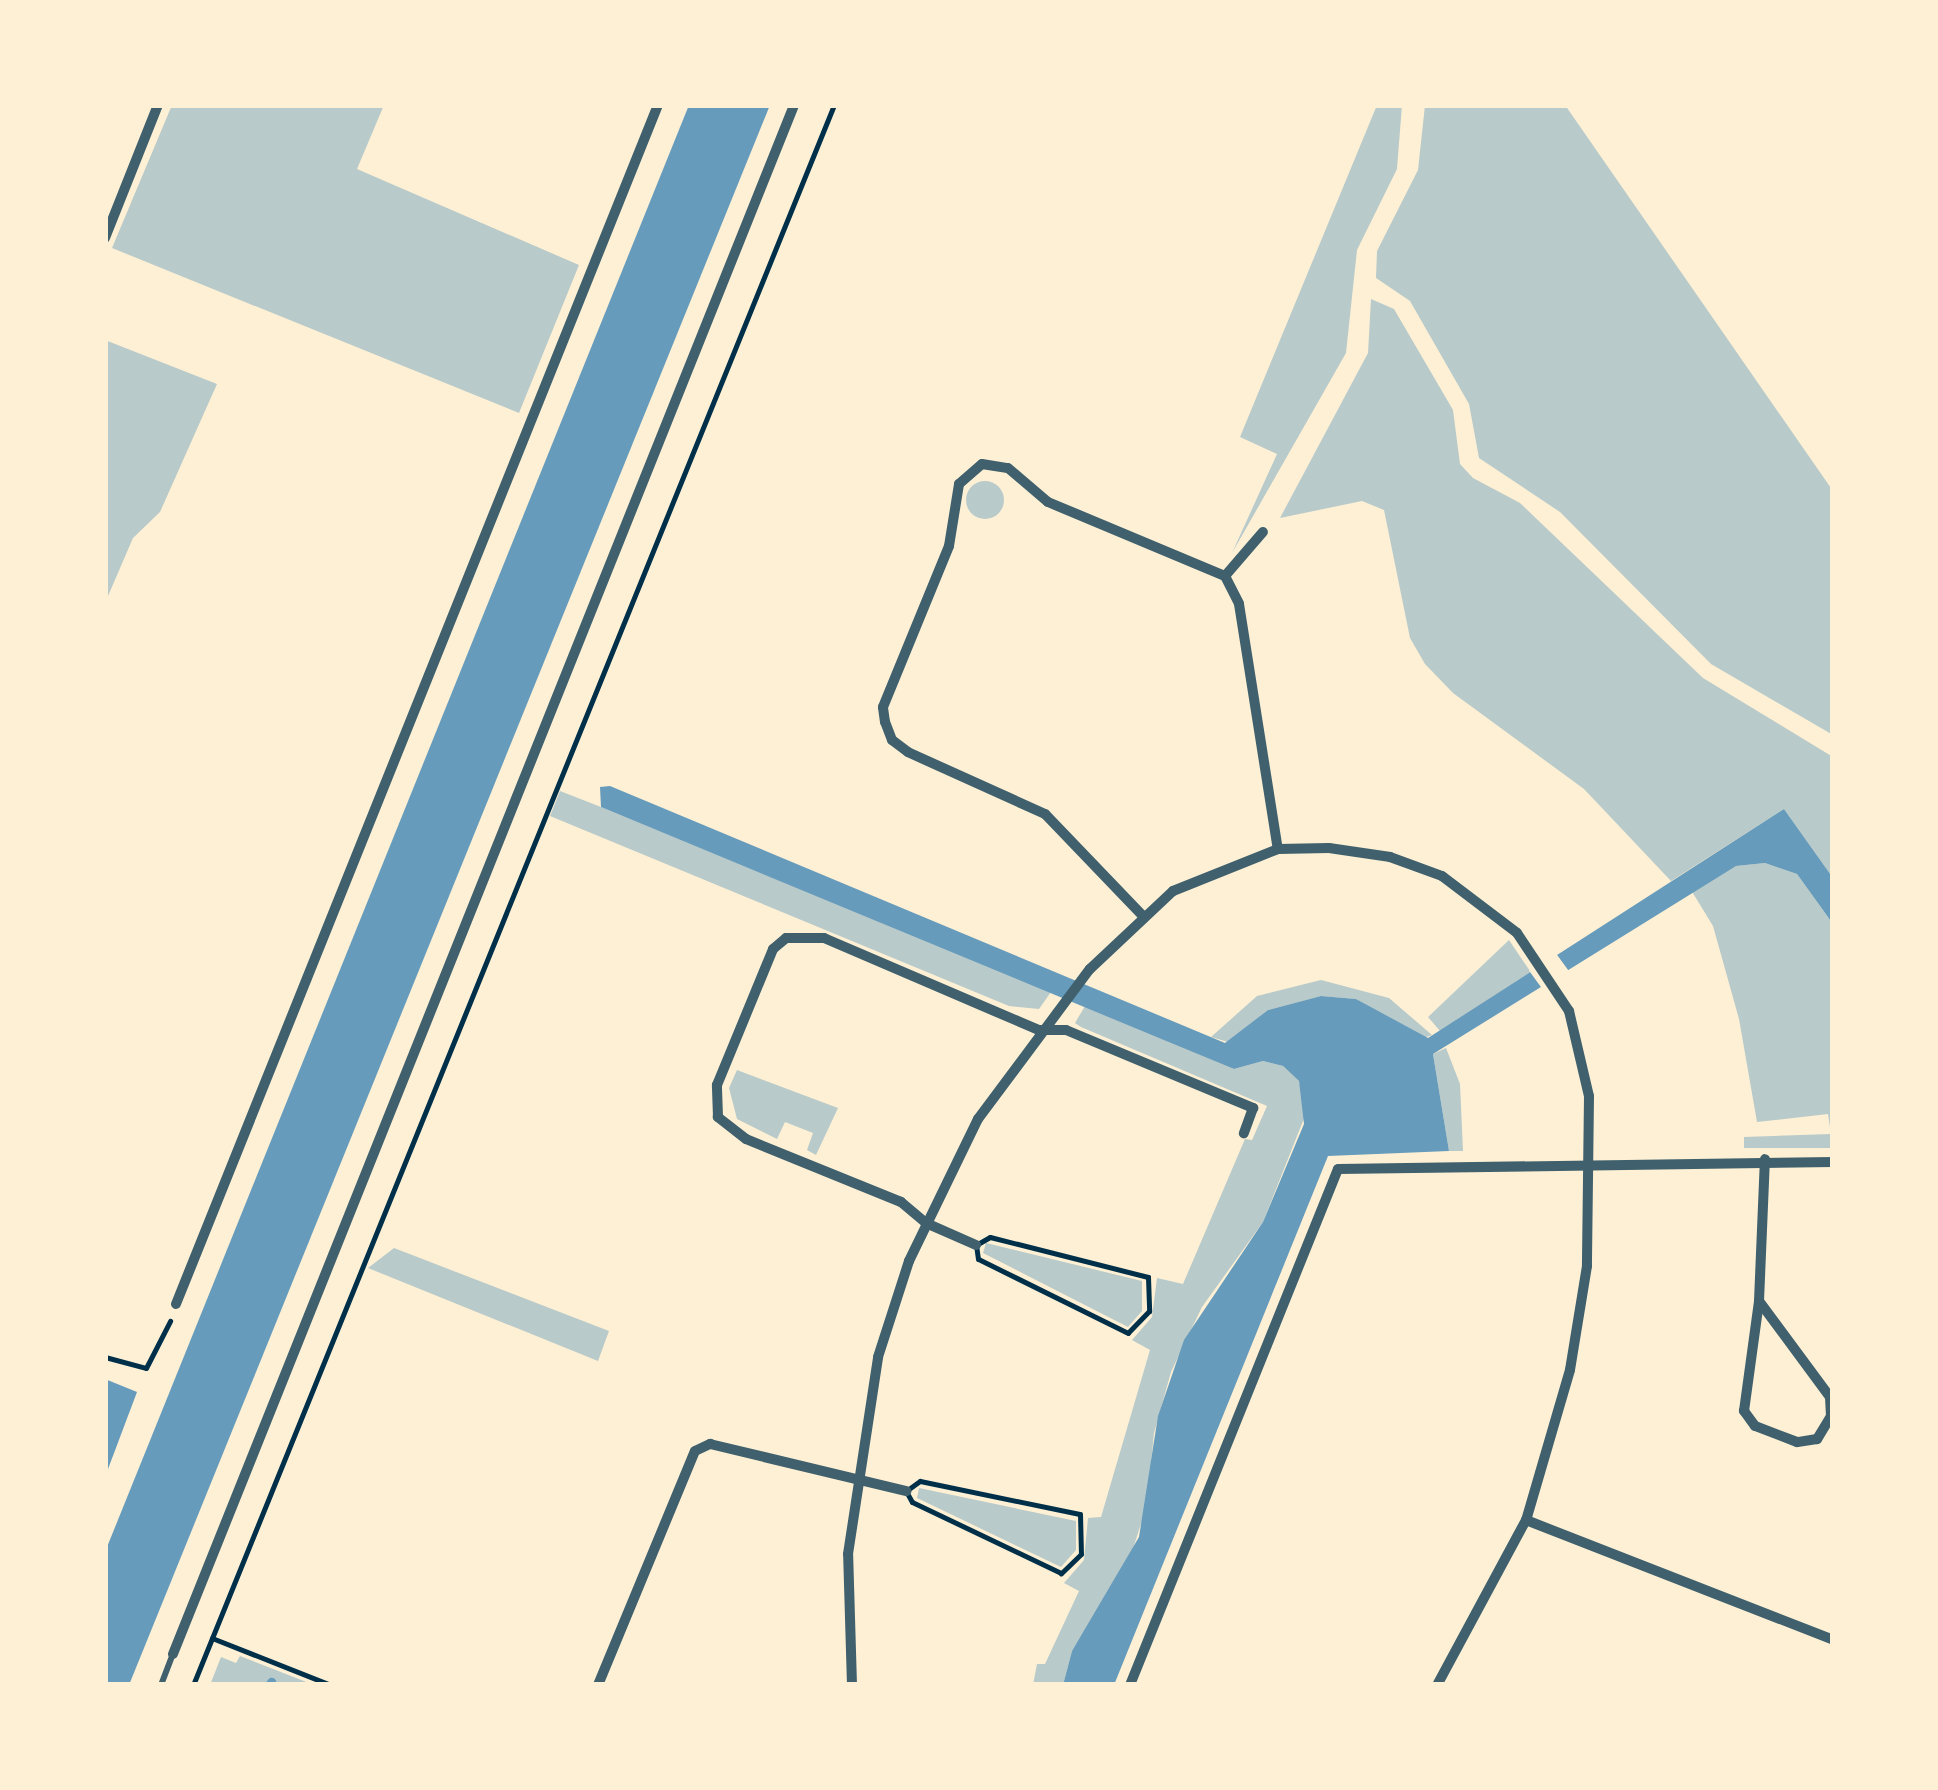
<!DOCTYPE html>
<html>
<head>
<meta charset="utf-8">
<style>
  body { margin:0 }
  #map { position:relative; width:1938px; height:1790px; overflow:hidden; background:#fdf0d5; font-family:Montserrat,sans-serif }
  div>[style] { position:absolute }
  [style*='--x'] { left:calc(var(--x)*1px); top:calc(var(--y)*1px); width:calc(var(--w)*1px); rotate:calc(var(--a)*1deg) }
  .green>* { inset:0; background:#b9caca }
  .round { border-radius:50% }
  .water>* { inset:0; background:#669bbc }
  .pier>* { inset:0; background:#fdf0d5; transform-origin:0 0 }
  .stream>* { height:9px; margin:-4.5px; padding:0 4.5px; transform-origin:4.5px; border-radius:4.5px; background:#669bbc }
  .path>* { height:5px; margin:-2.5px; padding:0 2.5px; transform-origin:2.5px; border-radius:2.5px; background:#003049 }
  .service>* { height:6px; margin:-3px; padding:0 3px; transform-origin:3px; border-radius:3px; background:#3f606c }
  .minor>* { height:10px; margin:-5px; padding:0 5px; transform-origin:5px; border-radius:5px; background:#3f606c }
  span { translate:-50% -50%; white-space:nowrap; text-align:center; line-height:1.15; -webkit-text-stroke:10px #fdf0d5; paint-order:stroke }
  .frame { position:absolute; inset:0; border:108px solid #fdf0d5; pointer-events:none }
</style>
</head>
<body>
<div id="map">
  <div class="green">
    <div style="clip-path:polygon(172px 105px,384px 105px,357px 169px,579px 265px,519px 413px,112px 248px)"></div>
    <div style="clip-path:polygon(1377px 105px,1402px 105px,1397px 169px,1357px 250px,1346px 353px,1232px 553px,1277px 454px,1240px 437px)"></div>
    <div style="clip-path:polygon(1425px 105px,1565px 105px,1833px 491px,1833px 735px,1711px 664px,1560px 512px,1479px 458px,1469px 404px,1410px 301px,1376px 278px,1377px 251px,1418px 170px)"></div>
    <div style="clip-path:polygon(1371px 299px,1394px 309px,1453px 410px,1460px 464px,1473px 478px,1520px 503px,1703px 678px,1833px 757px,1833px 878px,1784px 809px,1671px 881px,1584px 789px,1453px 693px,1425px 664px,1410px 638px,1384px 510px,1362px 501px,1280px 518px,1368px 353px)"></div>
    <div style="clip-path:polygon(105px 340px,217px 384px,160px 512px,133px 538px,105px 603px)"></div>
    <div class="round" style="left:966px;top:481px;width:38px;height:38px"></div>
    <div style="clip-path:polygon(560px 791px,601px 807px,1051px 992px,1039px 1009px,1009px 1006px,550px 816px)"></div>
    <div style="clip-path:polygon(1765px 863px,1797px 874px,1833px 924px,1833px 1147px,1830px 1148px,1744px 1148px,1744px 1137px,1831px 1134px,1828px 1114px,1757px 1122px,1739px 1019px,1713px 926px,1691px 890px,1736px 866px)"></div>
    <div style="clip-path:polygon(1509px 940px,1532px 974px,1440px 1031px,1428px 1017px)"></div>
    <div style="clip-path:polygon(1321px 980px,1389px 998px,1432px 1035px,1421px 1039px,1356px 999px,1321px 996px,1268px 1010px,1228px 1042px,1211px 1037px,1257px 996px)"></div>
    <div style="clip-path:polygon(1085px 1006px,1234px 1069px,1263px 1061px,1283px 1066px,1299px 1081px,1307px 1111px,1263px 1222px,1202px 1307px,1171px 1372px,1154px 1433px,1147px 1505px,1130px 1558px,1072px 1651px,1063px 1685px,1033px 1685px,1037px 1664px,1045px 1664px,1079px 1591px,1064px 1583px,1084px 1560px,1088px 1518px,1101px 1517px,1150px 1350px,1132px 1340px,1152px 1317px,1157px 1278px,1183px 1284px,1245px 1139px,1252px 1140px,1267px 1106px,1081px 1027px,1075px 1023px)"></div>
    <div style="clip-path:polygon(1446px 1048px,1460px 1084px,1463px 1151px,1449px 1151px,1433px 1054px)"></div>
    <div style="clip-path:polygon(737px 1070px,838px 1108px,816px 1155px,807px 1150px,813px 1133px,785px 1122px,777px 1139px,737px 1119px,729px 1088px)"></div>
    <div style="clip-path:polygon(986px 1243px,1142px 1281px,1142px 1311px,1128px 1327px,983px 1253px)"></div>
    <div style="clip-path:polygon(394px 1248px,609px 1331px,598px 1361px,368px 1268px)"></div>
    <div style="clip-path:polygon(919px 1488px,1076px 1521px,1076px 1550px,1061px 1567px,917px 1498px)"></div>
    <div style="clip-path:polygon(240px 1656px,314px 1685px,210px 1685px,221px 1657px,236px 1663px)"></div>
  </div>
  <div class="water">
    <div style="clip-path:polygon(689px 105px,770px 105px,129px 1685px,105px 1685px,105px 1552px)"></div>
    <div style="clip-path:polygon(610px 786px,1225px 1043px,1268px 1010px,1321px 996px,1356px 999px,1428px 1038px,1784px 809px,1833px 878px,1833px 924px,1797px 874px,1765px 863px,1736px 866px,1433px 1054px,1449px 1151px,1328px 1156px,1114px 1685px,1063px 1685px,1072px 1651px,1139px 1537px,1158px 1416px,1184px 1340px,1263px 1222px,1304px 1124px,1299px 1081px,1283px 1066px,1263px 1061px,1234px 1069px,601px 807px,600px 787px)"></div>
    <div style="clip-path:polygon(105px 1379px,137px 1392px,105px 1477px)"></div>
  </div>
  <div class="pier">
    <div style="left:1555px;top:952px;width:26px;height:32px;rotate:54deg"></div>
  </div>
  <div class="stream">
    <div style="--x:269;--y:1685;--w:4;--a:-56"></div>
  </div>
  <div class="path">
    <div style="--x:990;--y:1237;--w:163;--a:14.2"></div>
    <div style="--x:1148;--y:1277;--w:34;--a:88"></div>
    <div style="--x:1149;--y:1311;--w:30;--a:134"></div>
    <div style="--x:1128;--y:1333;--w:167;--a:-153.7"></div>
    <div style="--x:978;--y:1259;--w:14;--a:-98"></div>
    <div style="--x:976;--y:1245;--w:16;--a:-30"></div>
    <div style="--x:105;--y:1357;--w:42;--a:15"></div>
    <div style="--x:146;--y:1368;--w:53;--a:-62.9"></div>
    <div style="--x:920;--y:1481;--w:163;--a:11.7"></div>
    <div style="--x:1080;--y:1514;--w:40;--a:88.6"></div>
    <div style="--x:1081;--y:1554;--w:28;--a:136"></div>
    <div style="--x:1061;--y:1573;--w:165;--a:-154.5"></div>
    <div style="--x:912;--y:1502;--w:13;--a:-119"></div>
    <div style="--x:906;--y:1491;--w:17;--a:-36"></div>
    <div style="--x:212;--y:1638;--w:128;--a:21.6"></div>
    <div style="--x:193;--y:1685;--w:1705;--a:-67.92"></div>
  </div>
  <div class="service">
    <div style="--x:161;--y:1685;--w:33;--a:-69"></div>
  </div>
  <div class="minor">
    <div style="--x:105;--y:238;--w:143;--a:-68.3"></div>
    <div style="--x:1225;--y:576;--w:58;--a:-49.2"></div>
    <div style="--x:1142;--y:915;--w:140;--a:-133.8"></div>
    <div style="--x:1045;--y:814;--w:150;--a:-155.7"></div>
    <div style="--x:908;--y:752;--w:20;--a:-143"></div>
    <div style="--x:892;--y:740;--w:19;--a:-111"></div>
    <div style="--x:885;--y:722;--w:15;--a:-98"></div>
    <div style="--x:883;--y:707;--w:174;--a:-67.7"></div>
    <div style="--x:949;--y:546;--w:63;--a:-80.8"></div>
    <div style="--x:959;--y:484;--w:30;--a:-41"></div>
    <div style="--x:982;--y:464;--w:26;--a:9"></div>
    <div style="--x:1008;--y:468;--w:52;--a:40.4"></div>
    <div style="--x:1048;--y:502;--w:192;--a:22.7"></div>
    <div style="--x:1225;--y:576;--w:31;--a:63"></div>
    <div style="--x:1239;--y:604;--w:248;--a:81"></div>
    <div style="--x:976;--y:1245;--w:55;--a:-156.3"></div>
    <div style="--x:926;--y:1223;--w:33;--a:-140"></div>
    <div style="--x:901;--y:1202;--w:167;--a:-157.9"></div>
    <div style="--x:746;--y:1139;--w:36;--a:-142"></div>
    <div style="--x:718;--y:1117;--w:32;--a:-92"></div>
    <div style="--x:717;--y:1085;--w:147;--a:-67.6"></div>
    <div style="--x:773;--y:949;--w:17;--a:-40"></div>
    <div style="--x:786;--y:938;--w:38;--a:0"></div>
    <div style="--x:824;--y:938;--w:234;--a:23.2"></div>
    <div style="--x:1039;--y:1030;--w:27;--a:0"></div>
    <div style="--x:1066;--y:1030;--w:203;--a:22.6"></div>
    <div style="--x:1253;--y:1108;--w:27;--a:110"></div>
    <div style="--x:1759;--y:1301;--w:119;--a:53.5"></div>
    <div style="--x:1830;--y:1397;--w:19;--a:87"></div>
    <div style="--x:1831;--y:1416;--w:27;--a:121"></div>
    <div style="--x:1817;--y:1439;--w:20;--a:171"></div>
    <div style="--x:1797;--y:1442;--w:45;--a:-159.1"></div>
    <div style="--x:1755;--y:1426;--w:19;--a:-126"></div>
    <div style="--x:1744;--y:1411;--w:111;--a:-82.2"></div>
    <div style="--x:1759;--y:1301;--w:142;--a:-87.6"></div>
    <div style="--x:176;--y:1304;--w:1292;--a:-68.1"></div>
    <div style="--x:1526;--y:1520;--w:330;--a:21.3"></div>
    <div style="--x:173;--y:1654;--w:1669;--a:-68.15"></div>
    <div style="--x:598;--y:1685;--w:253;--a:-67.5"></div>
    <div style="--x:695;--y:1451;--w:17;--a:-25"></div>
    <div style="--x:710;--y:1444;--w:202;--a:13.5"></div>
    <div style="--x:852;--y:1685;--w:131;--a:-91.7"></div>
    <div style="--x:848;--y:1554;--w:199;--a:-81.3"></div>
    <div style="--x:878;--y:1357;--w:101;--a:-72.1"></div>
    <div style="--x:909;--y:1261;--w:158;--a:-64.1"></div>
    <div style="--x:978;--y:1119;--w:187;--a:-53.3"></div>
    <div style="--x:1090;--y:969;--w:114;--a:-43.2"></div>
    <div style="--x:1173;--y:891;--w:113;--a:-21.8"></div>
    <div style="--x:1278;--y:849;--w:51;--a:-1.1"></div>
    <div style="--x:1329;--y:848;--w:62;--a:8.4"></div>
    <div style="--x:1390;--y:857;--w:55;--a:20.1"></div>
    <div style="--x:1442;--y:876;--w:94;--a:37.2"></div>
    <div style="--x:1517;--y:933;--w:94;--a:56.3"></div>
    <div style="--x:1569;--y:1011;--w:87;--a:76.8"></div>
    <div style="--x:1589;--y:1096;--w:170;--a:90.7"></div>
    <div style="--x:1587;--y:1266;--w:105;--a:99.3"></div>
    <div style="--x:1570;--y:1370;--w:156;--a:106.3"></div>
    <div style="--x:1526;--y:1520;--w:187;--a:118.3"></div>
    <div style="--x:1130;--y:1685;--w:556;--a:-68.05"></div>
    <div style="--x:1338;--y:1169;--w:495;--a:-0.8"></div>
  </div>
  <div class="frame"></div>
</div>
</body>
</html>
